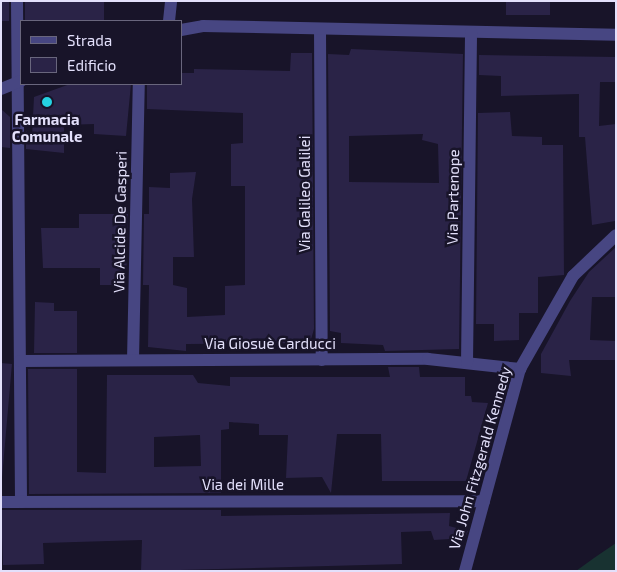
<!DOCTYPE html>
<html>
<head>
<meta charset="utf-8">
<style>
  body { margin:0 }
  #map { position:relative; width:617px; height:572px; overflow:hidden; background:#181429; font-family:"Exo 2",sans-serif }
  div>[style] { position:absolute }
  [style*='--x'] { left:calc(var(--x)*1px); top:calc(var(--y)*1px); width:calc(var(--w)*1px); rotate:calc(var(--a)*1deg) }
  .green>* { inset:0; background:#183231 }
  .building>* { inset:0; background:#2a2347; transform-origin:0 0 }
  .minor>* { height:12px; margin:-6px; padding:0 6px; transform-origin:6px; border-radius:6px; background:#474682 }
  .dots>* { width:14px; height:14px; translate:-50% -50%; box-sizing:border-box; border:2px solid #181429; border-radius:50% }
  span { translate:-50% -50%; white-space:nowrap; text-align:center; line-height:1.15; -webkit-text-stroke:5px #181429; paint-order:stroke }
  .poi-label { font-size:15px; color:#e3e0fb; font-weight:700 }
  .street-label { font-size:15px; color:#e3e0fb }
  .frame { position:absolute; inset:0; border:2px solid #e3e0fb; pointer-events:none }
  .legend { position:absolute; left:20px; top:20px; width:162px; height:65px; box-sizing:border-box; background:#181429; border:1px solid #69667d; margin:0; padding:6px 9px; list-style:none; font-size:15px; color:#e3e0fb }
  .legend li { display:flex; align-items:center; gap:10px; height:25px }
  .legend b { width:25px; border:1px solid #69667d }
</style>
</head>
<body>
<div id="map">
  <div class="green">
    <div style="clip-path:polygon(616px 543px,616px 571px,576px 571px,594px 558px)"></div>
  </div>
  <div class="building">
    <div style="left:1px;top:1px;width:8px;height:20px"></div>
    <div style="left:25px;top:1px;width:79px;height:20px"></div>
    <div style="left:506px;top:1px;width:44px;height:14px"></div>
    <div style="clip-path:polygon(evenodd,351px 49px,463px 54px,459px 349px,385px 351px,383px 345px,341px 343px,341px 333px,330px 331px,328px 54px,349px 55px,351px 49px,423px 134px,422px 140px,438px 144px,439px 183px,349px 182px,349px 136px,423px 134px)"></div>
    <div style="clip-path:polygon(291px 53px,312px 53px,314px 329px,310px 343px,186px 344px,186px 351px,148px 347px,149px 285px,143px 285px,144px 214px,149px 214px,149px 187px,170px 188px,170px 173px,196px 172px,192px 199px,194px 257px,173px 257px,173px 285px,187px 288px,187px 317px,225px 315px,225px 286px,245px 285px,245px 186px,231px 186px,231px 144px,243px 143px,243px 113px,147px 109px,147px 84px,181px 84px,181px 73px,194px 73px,194px 69px,290px 71px)"></div>
    <div style="clip-path:polygon(479px 55px,616px 57px,616px 82px,600px 82px,599px 126px,616px 124px,615px 221px,592px 225px,585px 137px,579px 137px,579px 94px,501px 96px,501px 76px,479px 75px)"></div>
    <div style="clip-path:polygon(70px 84px,131px 84px,126px 136px,94px 134px,94px 124px,64px 125px,64px 153px,26px 149px,26px 131px,32px 136px,34px 97px)"></div>
    <div style="clip-path:polygon(1px 109px,10px 117px,10px 148px,1px 147px)"></div>
    <div style="clip-path:polygon(510px 112px,512px 136px,542px 137px,542px 145px,563px 145px,564px 275px,538px 277px,538px 313px,519px 313px,519px 340px,494px 341px,494px 324px,476px 324px,478px 113px)"></div>
    <div style="clip-path:polygon(79px 214px,128px 214px,126px 285px,100px 285px,100px 268px,43px 268px,41px 228px,79px 228px)"></div>
    <div style="clip-path:polygon(616px 247px,616px 297px,592px 297px,590px 340px,616px 341px,616px 360px,569px 360px,571px 376px,541px 373px,541px 354px,570px 301px,589px 272px)"></div>
    <div style="clip-path:polygon(35px 302px,54px 303px,54px 311px,77px 311px,77px 353px,34px 353px)"></div>
    <div style="left:1px;top:363px;width:11px;height:131px;rotate:5deg"></div>
    <div style="clip-path:polygon(evenodd,388px 367px,419px 367px,420px 377px,465px 377px,465px 396px,471px 396px,472px 402px,488px 403px,466px 481px,382px 481px,381px 434px,337px 434px,331px 493px,322px 477px,286px 478px,288px 435px,259px 435px,259px 424px,229px 422px,229px 429px,221px 430px,221px 493px,29px 494px,28px 369px,77px 369px,77px 472px,106px 473px,107px 375px,193px 375px,198px 383px,230px 386px,230px 377px,390px 377px,388px 367px,200px 435px,201px 466px,154px 467px,154px 437px,200px 435px)"></div>
    <div style="clip-path:polygon(1px 510px,221px 510px,221px 516px,450px 513px,449px 526px,468px 531px,465px 538px,434px 540px,431px 531px,401px 532px,402px 564px,141px 571px,142px 540px,43px 543px,44px 564px,3px 565px)"></div>
  </div>
  <div class="minor">
    <div style="--x:17;--y:1;--w:501;--a:89.54"></div>
    <div style="--x:169;--y:21;--w:20;--a:-84"></div>
    <div style="--x:320;--y:29;--w:331;--a:89.7"></div>
    <div style="--x:181;--y:30;--w:22;--a:-10"></div>
    <div style="--x:203;--y:26;--w:413;--a:1.2"></div>
    <div style="--x:1;--y:89;--w:22;--a:-22"></div>
    <div style="--x:133;--y:360;--w:276;--a:-88.8"></div>
    <div style="--x:20;--y:361;--w:408;--a:-0.3"></div>
    <div style="--x:428;--y:359;--w:93;--a:6.2"></div>
    <div style="--x:467;--y:363;--w:331;--a:-89.3"></div>
    <div style="--x:1;--y:502;--w:483;--a:-0.1"></div>
    <div style="--x:465;--y:571;--w:209;--a:-74.8"></div>
    <div style="--x:520;--y:369;--w:107;--a:-60.3"></div>
    <div style="--x:573;--y:276;--w:59;--a:-43.6"></div>
  </div>
  <div class="dots">
    <div style="left:47px;top:102px;background:#25d2e2"></div>
  </div>
  <div class="poi-label">
    <span style="left:47px;top:128px">Farmacia<br>Comunale</span>
  </div>
  <div class="street-label">
    <span style="left:305px;top:194px;rotate:-90deg">Via Galileo Galilei</span>
    <span style="left:453px;top:197px;rotate:-89deg">Via Partenope</span>
    <span style="left:120px;top:222px;rotate:-89deg">Via Alcide De Gasperi</span>
    <span style="left:270px;top:344px">Via Giosuè Carducci</span>
    <span style="left:480px;top:458px;rotate:-74deg">Via John Fitzgerald Kennedy</span>
    <span style="left:243px;top:485px">Via dei Mille</span>
  </div>
  <div class="frame"></div>
  <ul class="legend">
  <li><b style="height:6px;background:#474682"></b>Strada</li>
  <li><b style="height:14px;background:#2a2347"></b>Edificio</li>
  </ul>
</div>
</body>
</html>
